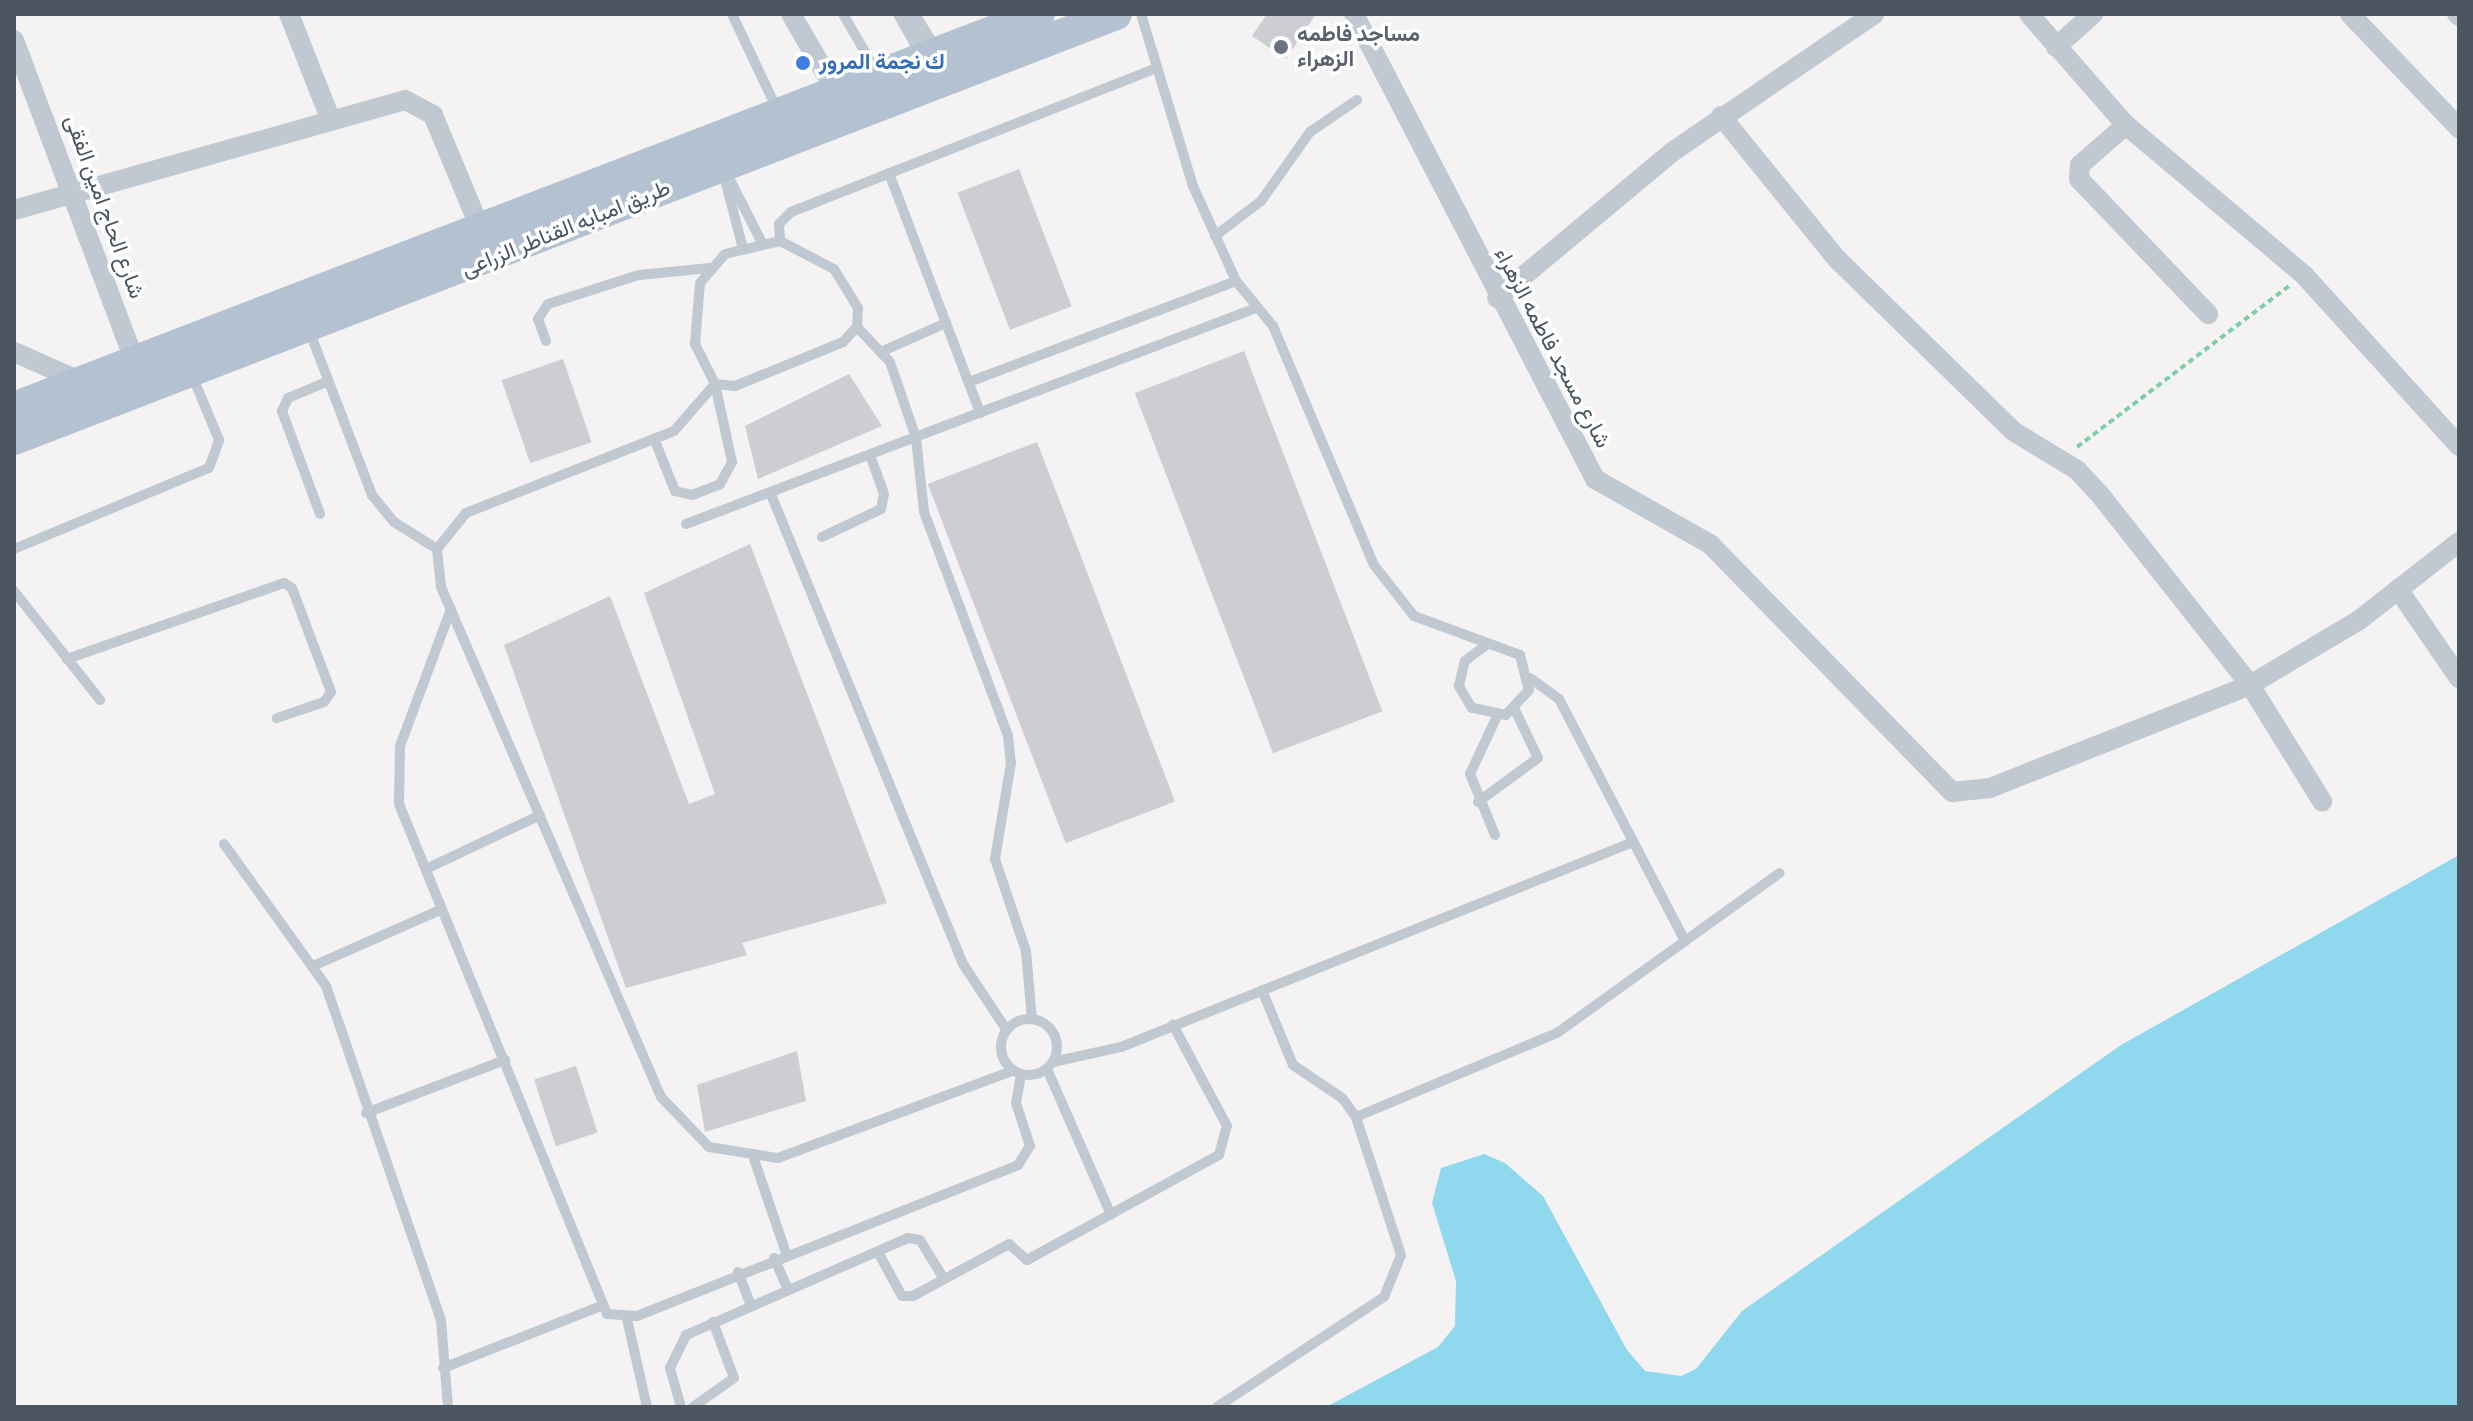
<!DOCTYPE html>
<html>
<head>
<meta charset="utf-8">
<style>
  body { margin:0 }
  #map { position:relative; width:2473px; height:1421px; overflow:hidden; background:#f4f2f2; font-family:"Source Sans 3",Vazirmatn,sans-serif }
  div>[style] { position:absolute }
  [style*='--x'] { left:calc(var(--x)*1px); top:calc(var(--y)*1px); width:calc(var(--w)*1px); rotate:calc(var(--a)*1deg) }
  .water>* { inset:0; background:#90d8ed }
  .building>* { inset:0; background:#ccced4; transform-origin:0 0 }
  .path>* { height:4px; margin-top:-2px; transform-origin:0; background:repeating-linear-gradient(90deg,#7acfa6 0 6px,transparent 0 10px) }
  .service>* { height:10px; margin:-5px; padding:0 5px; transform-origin:5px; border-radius:5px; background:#c0c9d1 }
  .service>.ring { margin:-5px; padding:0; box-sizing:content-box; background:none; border:10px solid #c0c9d1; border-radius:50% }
  .minor>* { height:20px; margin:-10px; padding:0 10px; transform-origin:10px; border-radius:10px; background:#c0c9d1 }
  .primary>* { height:32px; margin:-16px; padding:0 16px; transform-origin:16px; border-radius:16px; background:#b3c1d0 }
  .dots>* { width:22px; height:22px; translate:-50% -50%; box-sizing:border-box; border:4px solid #fff; border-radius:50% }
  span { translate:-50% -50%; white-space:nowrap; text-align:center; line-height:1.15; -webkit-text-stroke:7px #fff; paint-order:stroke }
  .worship-label { font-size:22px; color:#5b616d; font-weight:700 }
  .left { translate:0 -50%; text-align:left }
  .shop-label { font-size:22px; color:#366cbe; font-weight:700 }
  .street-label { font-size:22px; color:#4a5560 }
  .frame { position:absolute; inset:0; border:16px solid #4a5560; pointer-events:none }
</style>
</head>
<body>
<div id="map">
  <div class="water">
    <div style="clip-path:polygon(2459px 855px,2459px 1407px,1326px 1407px,1438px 1347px,1455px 1326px,1456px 1281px,1432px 1203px,1441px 1168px,1484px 1154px,1505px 1163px,1543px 1196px,1627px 1350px,1645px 1371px,1681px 1376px,1696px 1369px,1742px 1311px,2121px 1045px)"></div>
  </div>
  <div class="building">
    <div style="clip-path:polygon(1267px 14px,1316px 14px,1286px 59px,1252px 36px)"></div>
    <div style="left:1019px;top:169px;width:147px;height:66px;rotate:69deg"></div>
    <div style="left:1244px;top:351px;width:386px;height:117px;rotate:69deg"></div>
    <div style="left:563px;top:359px;width:88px;height:65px;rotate:71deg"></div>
    <div style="clip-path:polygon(849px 374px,882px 426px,758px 479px,745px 426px)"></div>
    <div style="left:1037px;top:442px;width:385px;height:117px;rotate:69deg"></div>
    <div style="clip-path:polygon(750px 544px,887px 903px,742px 943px,747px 955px,626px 988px,504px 645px,610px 596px,689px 804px,715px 794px,644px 593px)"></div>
    <div style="clip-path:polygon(797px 1051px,806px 1101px,705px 1132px,697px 1085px)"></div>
    <div style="left:576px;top:1066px;width:70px;height:44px;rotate:72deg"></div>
  </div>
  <div class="path">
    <div style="--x:2077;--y:447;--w:266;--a:-37.2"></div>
  </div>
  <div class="service">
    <div style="--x:732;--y:14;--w:105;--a:64.7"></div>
    <div style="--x:843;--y:14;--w:66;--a:59.9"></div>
    <div style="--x:898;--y:14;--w:47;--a:60.7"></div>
    <div style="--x:1141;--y:14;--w:180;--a:73.2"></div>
    <div style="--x:1193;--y:186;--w:104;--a:65.6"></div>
    <div style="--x:1236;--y:281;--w:58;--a:50.6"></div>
    <div style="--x:1273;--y:326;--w:259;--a:67.1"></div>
    <div style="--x:1374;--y:565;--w:65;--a:51.9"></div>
    <div style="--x:1414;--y:616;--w:113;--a:20.2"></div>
    <div style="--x:1520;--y:655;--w:36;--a:76"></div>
    <div style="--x:1529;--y:690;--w:34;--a:133"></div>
    <div style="--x:1506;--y:715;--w:35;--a:-168"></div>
    <div style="--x:1472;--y:708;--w:26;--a:-121"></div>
    <div style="--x:1459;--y:686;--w:26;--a:-77"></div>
    <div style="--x:1465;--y:661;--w:26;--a:-37"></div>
    <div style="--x:724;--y:168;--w:82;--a:63.1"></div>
    <div style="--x:723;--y:172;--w:75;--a:75.4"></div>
    <div style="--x:889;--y:173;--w:257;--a:69.2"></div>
    <div style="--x:1215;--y:236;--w:58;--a:-37.3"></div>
    <div style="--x:1261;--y:201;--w:85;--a:-54.6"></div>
    <div style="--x:1310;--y:132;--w:57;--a:-34.2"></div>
    <div style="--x:780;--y:241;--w:61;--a:27.4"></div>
    <div style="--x:834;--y:269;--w:46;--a:58.4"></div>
    <div style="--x:858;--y:308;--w:19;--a:93"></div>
    <div style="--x:857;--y:327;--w:21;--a:133"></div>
    <div style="--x:843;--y:342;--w:117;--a:157.8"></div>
    <div style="--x:735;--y:386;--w:20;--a:-174"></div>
    <div style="--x:715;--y:384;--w:45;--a:-116.6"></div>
    <div style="--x:695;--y:344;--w:61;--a:-85.3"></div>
    <div style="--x:700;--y:283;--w:38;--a:-49"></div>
    <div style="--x:725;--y:254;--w:57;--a:-13.3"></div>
    <div style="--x:780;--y:241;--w:17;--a:-93"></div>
    <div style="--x:779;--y:224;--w:17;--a:-45"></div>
    <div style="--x:791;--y:212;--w:392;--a:-21.5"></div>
    <div style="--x:857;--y:327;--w:48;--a:46.7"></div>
    <div style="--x:890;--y:362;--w:80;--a:71.1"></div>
    <div style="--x:916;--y:438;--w:74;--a:83.8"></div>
    <div style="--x:924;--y:512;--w:239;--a:69.4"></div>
    <div style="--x:1008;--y:736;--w:27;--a:84"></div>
    <div style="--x:1011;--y:763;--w:97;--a:99.5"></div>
    <div style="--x:995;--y:859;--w:97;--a:71.4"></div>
    <div style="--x:1026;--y:951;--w:68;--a:85"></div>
    <div style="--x:309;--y:330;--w:177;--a:69.1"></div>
    <div style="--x:372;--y:495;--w:35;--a:51"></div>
    <div style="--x:394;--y:522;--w:51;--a:32.1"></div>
    <div style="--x:546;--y:341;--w:23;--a:-110"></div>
    <div style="--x:538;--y:319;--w:18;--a:-56"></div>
    <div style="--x:548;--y:304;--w:96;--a:-17.7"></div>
    <div style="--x:639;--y:275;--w:71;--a:-5.6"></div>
    <div style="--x:885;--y:350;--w:67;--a:-23.9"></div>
    <div style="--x:969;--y:382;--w:285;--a:-20.7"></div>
    <div style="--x:715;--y:384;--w:62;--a:131.1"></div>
    <div style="--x:674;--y:431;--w:224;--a:158.5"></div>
    <div style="--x:466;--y:513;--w:46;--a:128.9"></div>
    <div style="--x:437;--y:549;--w:38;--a:84"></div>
    <div style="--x:441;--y:587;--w:555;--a:66.67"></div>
    <div style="--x:661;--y:1097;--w:69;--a:46.2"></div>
    <div style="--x:709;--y:1147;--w:70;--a:9.1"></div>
    <div style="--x:778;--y:1158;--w:250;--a:-20.4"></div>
    <div style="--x:655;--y:441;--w:54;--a:68.2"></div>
    <div style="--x:675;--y:491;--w:17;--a:13"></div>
    <div style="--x:692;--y:495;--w:30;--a:-21"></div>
    <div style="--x:720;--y:484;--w:25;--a:-61"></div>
    <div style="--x:732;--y:462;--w:80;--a:-102.3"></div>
    <div style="--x:770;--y:492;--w:510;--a:67.76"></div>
    <div style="--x:963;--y:964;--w:78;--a:56.5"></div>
    <div style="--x:320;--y:514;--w:110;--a:-110.3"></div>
    <div style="--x:282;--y:411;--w:14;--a:-65"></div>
    <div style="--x:288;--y:398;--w:44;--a:-22.5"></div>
    <div style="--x:686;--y:524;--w:610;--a:-20.75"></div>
    <div style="--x:822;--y:537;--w:65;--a:-25.4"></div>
    <div style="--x:881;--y:509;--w:15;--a:-79"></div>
    <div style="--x:884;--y:494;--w:41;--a:-109.7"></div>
    <div style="--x:14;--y:549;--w:211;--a:-22.6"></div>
    <div style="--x:209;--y:468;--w:30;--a:-70"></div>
    <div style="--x:219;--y:440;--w:70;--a:-112.6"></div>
    <div style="--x:14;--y:591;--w:139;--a:51.7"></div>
    <div style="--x:451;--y:609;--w:146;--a:110.4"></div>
    <div style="--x:400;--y:746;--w:58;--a:91"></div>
    <div style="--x:399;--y:804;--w:551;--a:67.81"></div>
    <div style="--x:607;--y:1314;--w:30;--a:4"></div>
    <div style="--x:637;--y:1316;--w:410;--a:-21.6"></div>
    <div style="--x:1018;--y:1165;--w:22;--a:-58"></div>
    <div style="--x:1030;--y:1146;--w:45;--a:-108"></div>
    <div style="--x:1016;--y:1103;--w:28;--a:-80"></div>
    <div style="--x:67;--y:659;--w:230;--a:-19.3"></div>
    <div style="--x:284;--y:583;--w:9;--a:32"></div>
    <div style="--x:292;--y:588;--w:111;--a:69.4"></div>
    <div style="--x:331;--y:692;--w:12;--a:125"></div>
    <div style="--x:324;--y:702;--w:50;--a:161.2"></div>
    <div style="--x:1530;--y:678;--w:36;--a:36"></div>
    <div style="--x:1559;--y:699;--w:273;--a:62.5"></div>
    <div style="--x:1478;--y:802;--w:74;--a:-36.3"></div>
    <div style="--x:1538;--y:758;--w:53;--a:-115.6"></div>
    <div style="--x:1495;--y:835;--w:66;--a:-112.3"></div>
    <div style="--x:1470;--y:774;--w:64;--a:-65"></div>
    <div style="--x:224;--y:844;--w:175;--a:54.3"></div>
    <div style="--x:326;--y:986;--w:353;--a:71"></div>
    <div style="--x:441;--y:1320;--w:87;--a:85.4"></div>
    <div style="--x:426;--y:869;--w:126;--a:-25.3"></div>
    <div style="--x:313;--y:966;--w:141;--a:-23.8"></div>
    <div class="ring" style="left:1001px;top:1019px;width:46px;height:46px"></div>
    <div style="--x:1053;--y:1062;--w:70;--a:-12.4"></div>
    <div style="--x:1121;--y:1047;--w:552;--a:-21.82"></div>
    <div style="--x:1047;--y:1069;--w:159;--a:66.3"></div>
    <div style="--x:366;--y:1113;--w:149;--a:-20.9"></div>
    <div style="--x:1356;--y:1117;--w:218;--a:-22.7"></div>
    <div style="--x:1557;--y:1033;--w:274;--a:-35.7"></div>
    <div style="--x:754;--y:1159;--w:99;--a:71.2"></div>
    <div style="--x:878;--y:1252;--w:50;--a:61.4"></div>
    <div style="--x:902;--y:1296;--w:11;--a:0"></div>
    <div style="--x:913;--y:1296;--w:109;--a:-28.4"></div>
    <div style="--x:1009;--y:1244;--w:24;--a:42"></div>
    <div style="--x:1027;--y:1260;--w:219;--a:-28.7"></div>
    <div style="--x:1219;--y:1155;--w:30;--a:-75"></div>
    <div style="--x:1227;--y:1126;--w:115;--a:-118.1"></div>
    <div style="--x:774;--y:1258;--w:35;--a:66"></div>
    <div style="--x:738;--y:1272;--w:36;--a:69"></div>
    <div style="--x:627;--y:1319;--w:90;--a:77.2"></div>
    <div style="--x:443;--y:1368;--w:168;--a:-21.4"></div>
    <div style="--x:681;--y:1407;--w:41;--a:-105.8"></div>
    <div style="--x:670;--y:1368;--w:37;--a:-64"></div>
    <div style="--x:686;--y:1335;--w:242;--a:-23.6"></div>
    <div style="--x:908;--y:1238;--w:12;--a:9"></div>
    <div style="--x:920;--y:1240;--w:46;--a:58.4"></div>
    <div style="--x:693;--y:1407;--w:50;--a:-35.3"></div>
    <div style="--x:734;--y:1378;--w:60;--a:-110.6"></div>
    <div style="--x:1217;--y:1407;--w:200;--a:-33.4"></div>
    <div style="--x:1384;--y:1297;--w:45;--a:-68"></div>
    <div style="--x:1401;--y:1255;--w:145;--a:-108.1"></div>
    <div style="--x:1356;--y:1117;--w:24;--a:-126"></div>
    <div style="--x:1342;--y:1098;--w:59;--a:-146"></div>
    <div style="--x:1293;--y:1065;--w:81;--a:-112.5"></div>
  </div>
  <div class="minor">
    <div style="--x:289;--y:14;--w:112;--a:68.5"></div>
    <div style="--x:791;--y:14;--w:91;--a:59.8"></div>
    <div style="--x:909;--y:14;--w:49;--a:58.2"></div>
    <div style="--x:1354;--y:14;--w:524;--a:62.6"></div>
    <div style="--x:1595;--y:479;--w:132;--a:29.5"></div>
    <div style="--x:1710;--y:544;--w:347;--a:45.7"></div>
    <div style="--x:1952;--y:792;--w:38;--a:-6"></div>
    <div style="--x:1990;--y:788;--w:280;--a:-21.6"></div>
    <div style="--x:2250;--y:685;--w:126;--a:-30.7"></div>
    <div style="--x:2358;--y:621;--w:128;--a:-38"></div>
    <div style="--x:2029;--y:14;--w:147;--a:48.9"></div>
    <div style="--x:2126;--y:125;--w:233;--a:40.1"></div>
    <div style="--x:2304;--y:275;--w:231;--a:47.8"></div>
    <div style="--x:2350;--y:14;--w:158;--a:46.3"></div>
    <div style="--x:2457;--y:14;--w:3;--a:45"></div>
    <div style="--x:14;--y:40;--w:353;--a:69.4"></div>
    <div style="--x:2056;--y:47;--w:50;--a:-41.7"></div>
    <div style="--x:1721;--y:116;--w:184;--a:51"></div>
    <div style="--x:1837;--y:259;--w:246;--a:44.3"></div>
    <div style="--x:2013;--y:431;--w:75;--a:31.4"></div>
    <div style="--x:2077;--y:470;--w:35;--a:47"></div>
    <div style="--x:2101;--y:496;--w:241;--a:51.7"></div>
    <div style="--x:2250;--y:685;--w:137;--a:58.2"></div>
    <div style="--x:2126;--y:125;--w:61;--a:139"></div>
    <div style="--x:2080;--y:165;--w:14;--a:94"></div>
    <div style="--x:2079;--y:179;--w:187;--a:46.3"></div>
    <div style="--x:14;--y:210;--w:406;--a:-15.7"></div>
    <div style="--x:405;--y:100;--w:32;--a:28"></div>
    <div style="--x:433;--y:115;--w:122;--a:67.4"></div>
    <div style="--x:1497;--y:298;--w:228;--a:-39.8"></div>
    <div style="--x:1672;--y:152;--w:245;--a:-34.3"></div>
    <div style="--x:14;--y:352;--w:77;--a:23.9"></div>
    <div style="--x:2398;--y:589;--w:108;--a:55.6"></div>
  </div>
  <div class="primary">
    <div style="--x:14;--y:408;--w:1098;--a:-21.03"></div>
    <div style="--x:14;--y:439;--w:1181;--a:-21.09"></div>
  </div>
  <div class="dots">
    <div style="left:1281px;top:47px;background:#6b7280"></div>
    <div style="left:803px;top:63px;background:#3f7fe0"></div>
  </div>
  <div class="worship-label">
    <span class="left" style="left:1297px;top:47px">مساجد فاطمه<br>الزهراء</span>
  </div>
  <div class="shop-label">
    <span class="left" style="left:819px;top:63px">ك نجمة المرور</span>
  </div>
  <div class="street-label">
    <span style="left:104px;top:207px;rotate:70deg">شارع الحاج امين الفقى</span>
    <span style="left:566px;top:229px;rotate:-22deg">طريق امبابه القناطر الزراعى</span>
    <span style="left:1552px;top:348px;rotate:62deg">شارع مسجد فاطمه الزهراء</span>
  </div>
  <div class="frame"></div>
</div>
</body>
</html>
